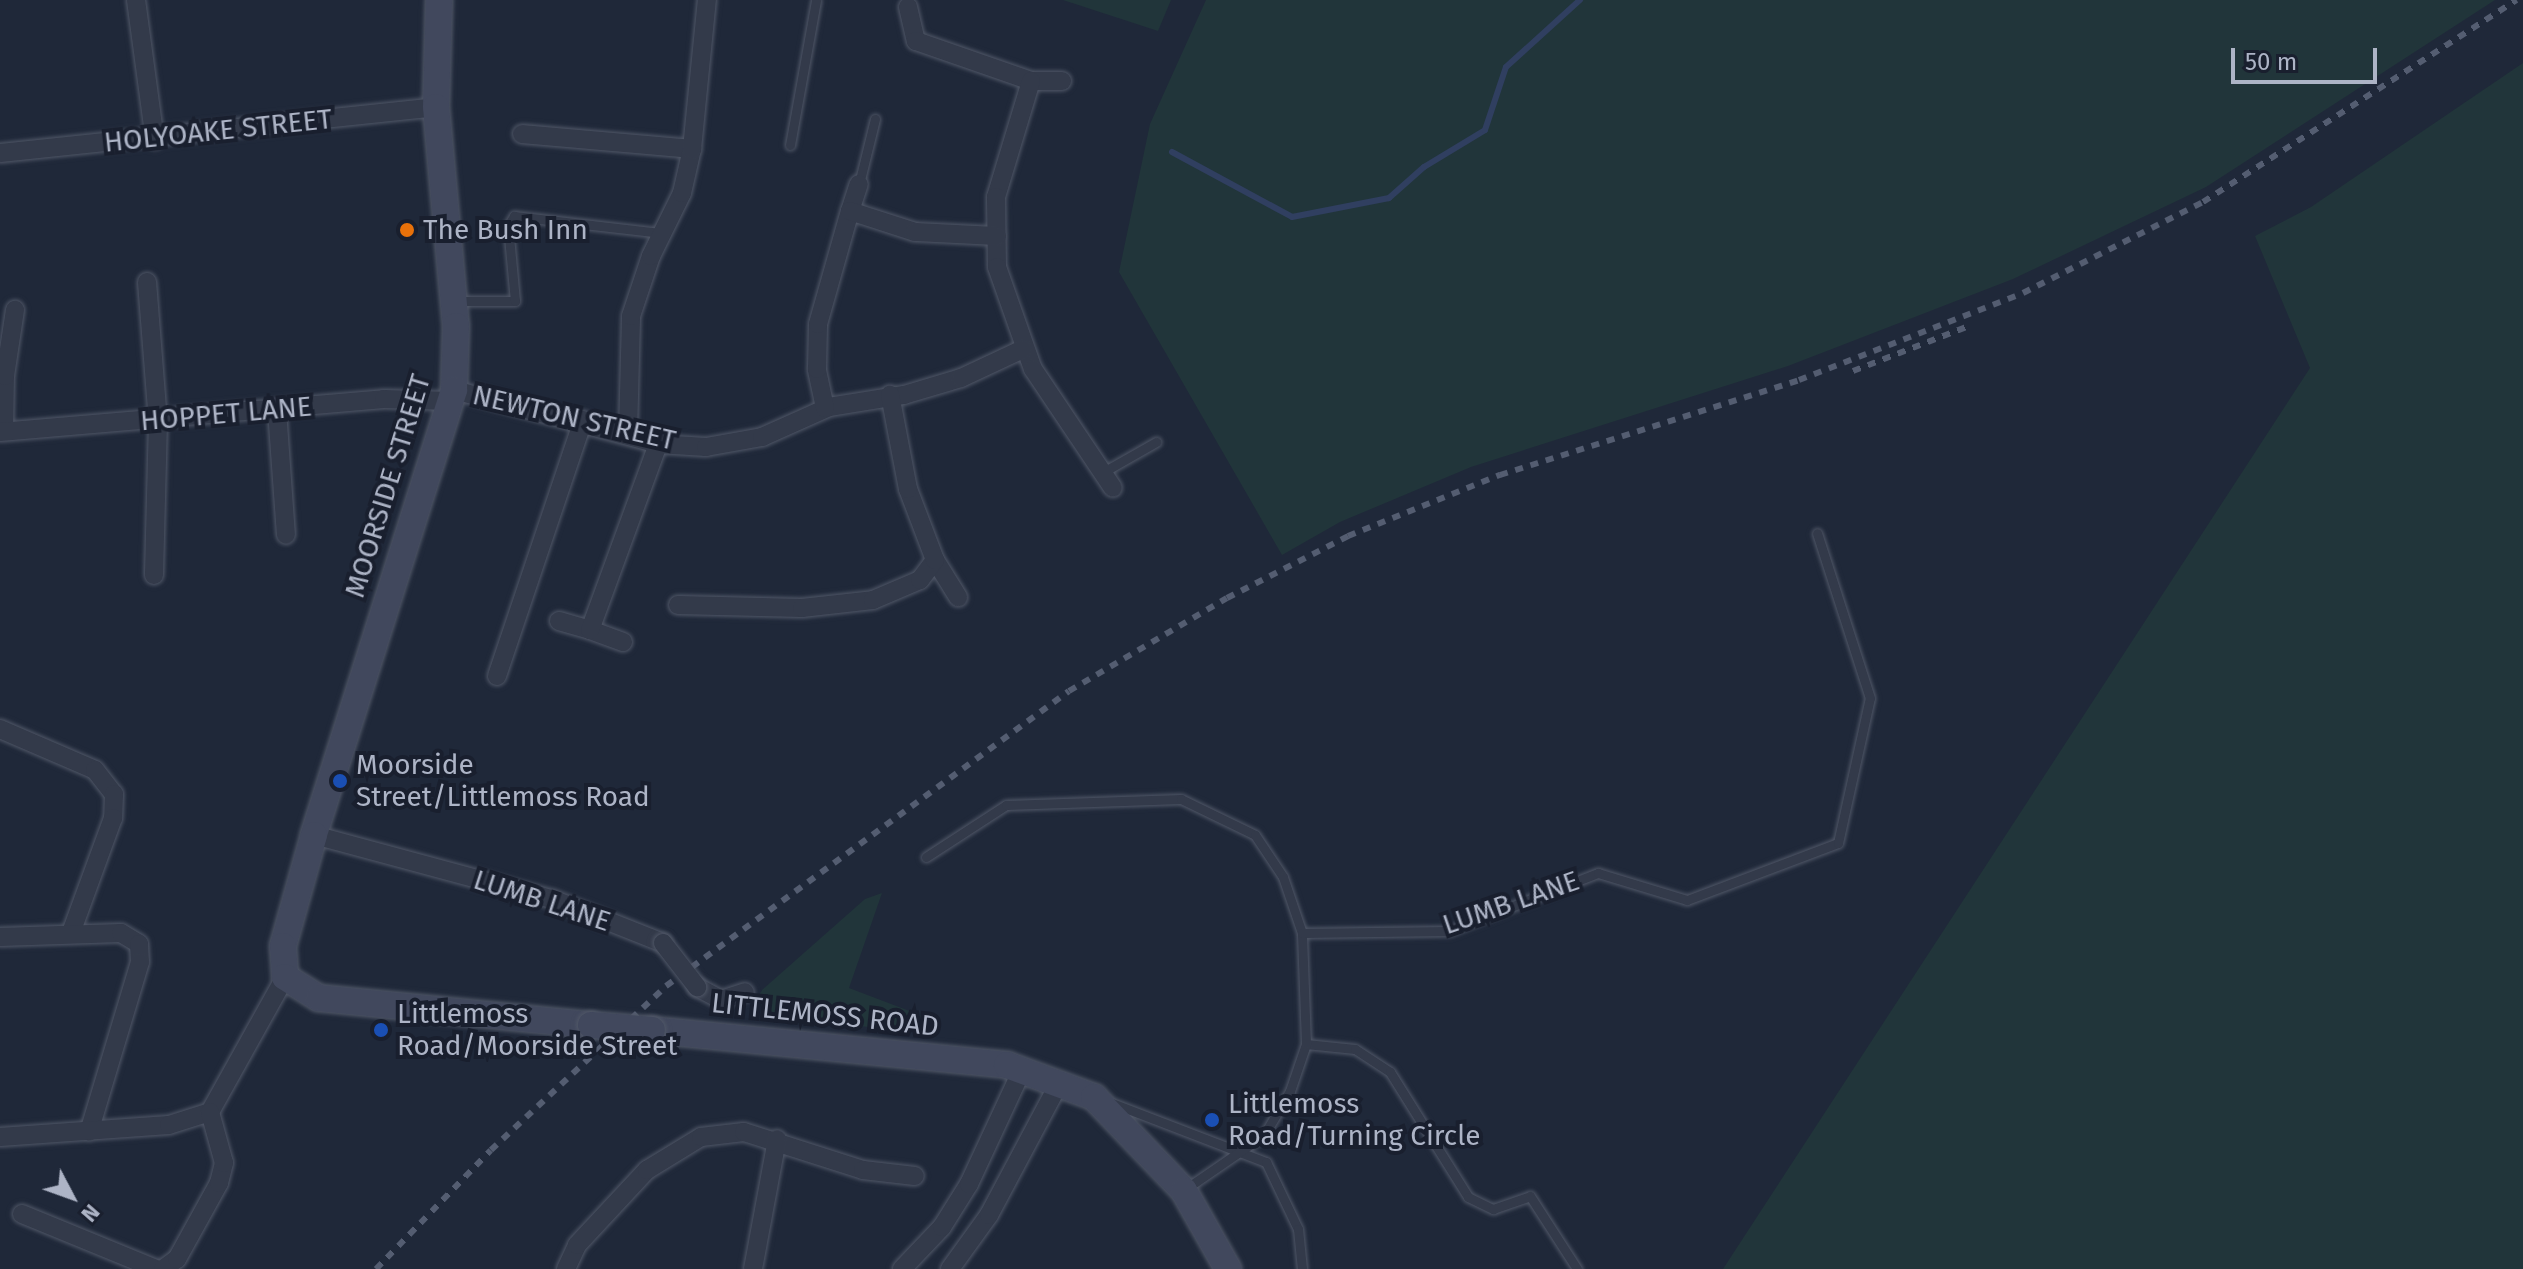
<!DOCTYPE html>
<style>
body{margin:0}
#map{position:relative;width:2523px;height:1269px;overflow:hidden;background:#1f2839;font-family:"Fira Sans",sans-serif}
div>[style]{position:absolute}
.green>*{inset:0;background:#21353a}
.stream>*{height:6px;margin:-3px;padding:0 3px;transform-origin:3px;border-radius:3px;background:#303f60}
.roads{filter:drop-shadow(0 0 2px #505767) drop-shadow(0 0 2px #505767)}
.lane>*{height:9px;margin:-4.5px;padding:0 4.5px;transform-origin:4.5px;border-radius:4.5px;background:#333a4a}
.street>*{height:18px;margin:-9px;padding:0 9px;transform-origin:9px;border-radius:9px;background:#333a4a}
.secondary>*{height:26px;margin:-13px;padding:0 13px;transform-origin:13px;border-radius:13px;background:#41485d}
.rail>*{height:6px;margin-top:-3px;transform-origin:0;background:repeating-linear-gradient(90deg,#545d71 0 8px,transparent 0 16px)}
.bridges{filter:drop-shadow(0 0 2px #505767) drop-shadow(0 0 2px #505767)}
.street-bridge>*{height:18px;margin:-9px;padding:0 9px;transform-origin:9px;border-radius:9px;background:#333a4a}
.secondary-bridge>*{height:26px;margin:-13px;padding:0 13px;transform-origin:13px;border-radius:13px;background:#41485d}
.dots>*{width:22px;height:22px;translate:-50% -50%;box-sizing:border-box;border:4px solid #191f2e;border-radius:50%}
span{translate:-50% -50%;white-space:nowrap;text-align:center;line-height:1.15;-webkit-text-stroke:8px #191f2e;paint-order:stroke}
.street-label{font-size:28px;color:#adb4c6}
.poi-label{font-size:28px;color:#adb4c6}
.left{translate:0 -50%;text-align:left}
.north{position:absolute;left:32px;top:1157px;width:80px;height:80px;-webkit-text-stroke:6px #191f2e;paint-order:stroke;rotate:131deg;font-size:22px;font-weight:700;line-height:32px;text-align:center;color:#adb4c6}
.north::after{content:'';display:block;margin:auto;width:28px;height:36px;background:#adb4c6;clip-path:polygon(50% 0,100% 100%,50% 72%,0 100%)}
.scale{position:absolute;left:2231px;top:48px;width:146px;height:36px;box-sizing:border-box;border:4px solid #adb4c6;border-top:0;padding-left:10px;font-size:24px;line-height:28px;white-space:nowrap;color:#adb4c6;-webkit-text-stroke:6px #191f2e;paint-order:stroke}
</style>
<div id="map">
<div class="green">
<div style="clip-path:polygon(1063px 0,1171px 0,1158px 31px)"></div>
<div style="clip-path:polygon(1206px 0,2495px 0,2206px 187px,2013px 279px,1788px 366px,1471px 467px,1340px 522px,1282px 555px,1119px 272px,1150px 124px)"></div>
<div style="clip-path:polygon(2523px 63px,2523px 1269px,1723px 1269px,2310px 368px,2255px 236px,2311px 207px)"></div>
<div style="clip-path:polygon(882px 893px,849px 988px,928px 1018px,882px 1029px,776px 1014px,755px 1002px,762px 990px,865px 899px)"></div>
</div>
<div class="stream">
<div style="left:1172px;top:152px;width:136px;rotate:28.4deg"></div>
<div style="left:1292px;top:217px;width:99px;rotate:-11.1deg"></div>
<div style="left:1389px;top:198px;width:47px;rotate:-41.5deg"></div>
<div style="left:1424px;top:167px;width:71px;rotate:-31.2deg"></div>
<div style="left:1485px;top:130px;width:66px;rotate:-71.6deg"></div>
<div style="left:1506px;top:67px;width:100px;rotate:-42.2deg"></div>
</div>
<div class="roads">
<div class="lane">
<div style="left:790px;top:145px;width:147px;rotate:-79.8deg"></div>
<div style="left:859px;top:184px;width:67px;rotate:-76.2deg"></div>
<div style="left:456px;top:301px;width:59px"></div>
<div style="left:515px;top:301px;width:75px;rotate:-95.3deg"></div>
<div style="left:508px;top:226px;width:12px;rotate:-59deg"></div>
<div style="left:514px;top:216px;width:149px;rotate:6.6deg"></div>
<div style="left:1105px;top:471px;width:59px;rotate:-29.6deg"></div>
<div style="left:926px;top:857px;width:95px;rotate:-33deg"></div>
<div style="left:1006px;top:805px;width:175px;rotate:-2deg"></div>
<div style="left:1181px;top:799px;width:82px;rotate:25.9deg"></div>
<div style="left:1255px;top:835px;width:50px;rotate:56.3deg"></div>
<div style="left:1283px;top:877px;width:59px;rotate:71.3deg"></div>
<div style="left:1306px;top:1044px;width:49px;rotate:5.8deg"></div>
<div style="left:1355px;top:1049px;width:42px;rotate:33.3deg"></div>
<div style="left:1390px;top:1072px;width:147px;rotate:58deg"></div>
<div style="left:1468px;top:1197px;width:28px;rotate:26deg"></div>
<div style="left:1493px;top:1209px;width:39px;rotate:-19deg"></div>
<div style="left:1530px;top:1196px;width:87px;rotate:57.2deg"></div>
<div style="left:1112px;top:1103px;width:165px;rotate:21deg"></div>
<div style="left:1266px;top:1162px;width:74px;rotate:64.5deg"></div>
<div style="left:1298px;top:1229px;width:40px;rotate:84.3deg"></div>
<div style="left:1184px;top:1190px;width:97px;rotate:-34.5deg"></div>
<div style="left:1264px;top:1135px;width:51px;rotate:-59.4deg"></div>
<div style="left:1290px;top:1091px;width:50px;rotate:-71.2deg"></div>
<div style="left:1306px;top:1044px;width:111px;rotate:-92.1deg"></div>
<div style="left:1302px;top:933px;width:147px;rotate:-0.8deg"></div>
<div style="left:1449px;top:931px;width:160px;rotate:-21.3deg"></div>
<div style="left:1598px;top:873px;width:93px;rotate:16.9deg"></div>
<div style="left:1687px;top:900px;width:161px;rotate:-20.7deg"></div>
<div style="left:1838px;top:843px;width:148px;rotate:-77.6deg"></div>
<div style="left:1870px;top:698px;width:173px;rotate:-107.8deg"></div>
</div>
<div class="street">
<div style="left:136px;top:0;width:141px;rotate:82.3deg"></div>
<div style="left:908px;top:7px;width:35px;rotate:77deg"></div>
<div style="left:916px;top:41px;width:122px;rotate:19.2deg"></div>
<div style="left:1031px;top:81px;width:31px"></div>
<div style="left:1031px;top:81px;width:121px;rotate:106.8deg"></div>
<div style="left:996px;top:197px;width:70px;rotate:89.2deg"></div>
<div style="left:997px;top:267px;width:108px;rotate:70.6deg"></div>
<div style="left:1033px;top:369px;width:143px;rotate:56.1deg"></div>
<div style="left:522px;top:134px;width:171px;rotate:5deg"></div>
<div style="left:0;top:153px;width:438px;rotate:-6deg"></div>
<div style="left:850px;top:211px;width:28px;rotate:-72deg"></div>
<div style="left:147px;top:282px;width:139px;rotate:85.5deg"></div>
<div style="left:158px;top:421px;width:154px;rotate:91.5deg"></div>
<div style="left:454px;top:390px;width:211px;rotate:14.8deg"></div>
<div style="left:658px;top:444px;width:48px;rotate:3.6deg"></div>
<div style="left:706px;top:447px;width:57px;rotate:-10.1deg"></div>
<div style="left:762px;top:437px;width:73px;rotate:-24.1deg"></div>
<div style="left:829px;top:407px;width:76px;rotate:-9.1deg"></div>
<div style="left:904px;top:395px;width:59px;rotate:-16.6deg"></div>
<div style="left:961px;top:378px;width:68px;rotate:-25.1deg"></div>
<div style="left:825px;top:408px;width:40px;rotate:-102deg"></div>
<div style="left:817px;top:369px;width:45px;rotate:-88.7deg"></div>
<div style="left:818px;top:324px;width:117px;rotate:-74.2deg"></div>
<div style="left:850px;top:211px;width:68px;rotate:17.9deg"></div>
<div style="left:915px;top:232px;width:82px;rotate:2.8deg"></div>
<div style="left:277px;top:410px;width:125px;rotate:85.9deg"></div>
<div style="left:4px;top:431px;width:55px;rotate:-89deg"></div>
<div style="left:5px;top:376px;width:67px;rotate:-81.4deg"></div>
<div style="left:0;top:432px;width:385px;rotate:-4.9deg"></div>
<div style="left:384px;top:399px;width:67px;rotate:1.7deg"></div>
<div style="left:628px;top:433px;width:117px;rotate:-88.5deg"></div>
<div style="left:631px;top:316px;width:63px;rotate:-71.6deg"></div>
<div style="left:651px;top:256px;width:70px;rotate:-63.8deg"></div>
<div style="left:682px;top:193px;width:45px;rotate:-77.2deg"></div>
<div style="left:692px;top:149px;width:150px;rotate:-84.3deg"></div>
<div style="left:935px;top:560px;width:44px;rotate:58.1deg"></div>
<div style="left:678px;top:605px;width:124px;rotate:1.4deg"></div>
<div style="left:802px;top:608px;width:71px;rotate:-6.4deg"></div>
<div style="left:873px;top:600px;width:51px;rotate:-23.1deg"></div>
<div style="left:920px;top:580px;width:25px;rotate:-53deg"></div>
<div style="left:935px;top:560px;width:76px;rotate:-110.8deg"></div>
<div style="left:908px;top:489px;width:96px;rotate:-100.8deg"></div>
<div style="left:559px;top:621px;width:32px;rotate:16deg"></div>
<div style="left:623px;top:642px;width:35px;rotate:-160deg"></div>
<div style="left:590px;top:630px;width:198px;rotate:-69.9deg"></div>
<div style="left:497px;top:676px;width:270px;rotate:-71.4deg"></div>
<div style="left:0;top:729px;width:103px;rotate:23.3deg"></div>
<div style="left:95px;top:770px;width:31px;rotate:52deg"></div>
<div style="left:114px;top:794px;width:24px;rotate:92deg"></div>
<div style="left:113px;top:818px;width:122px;rotate:110.1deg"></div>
<div style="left:314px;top:835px;width:246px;rotate:15.1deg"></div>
<div style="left:552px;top:899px;width:119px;rotate:21.6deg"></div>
<div style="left:0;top:937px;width:121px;rotate:-1.9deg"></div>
<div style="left:121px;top:933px;width:21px;rotate:31deg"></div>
<div style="left:139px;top:944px;width:18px;rotate:87deg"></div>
<div style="left:140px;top:962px;width:177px;rotate:106.7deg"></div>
<div style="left:697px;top:987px;width:27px;rotate:28deg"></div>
<div style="left:721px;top:1000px;width:25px;rotate:-18deg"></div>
<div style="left:0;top:1137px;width:169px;rotate:-4.1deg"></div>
<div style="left:169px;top:1125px;width:43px;rotate:-17.6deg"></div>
<div style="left:210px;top:1112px;width:154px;rotate:-60.9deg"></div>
<div style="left:22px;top:1214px;width:145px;rotate:22.3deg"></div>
<div style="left:163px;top:1269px;width:17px;rotate:-36deg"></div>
<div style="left:177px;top:1259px;width:87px;rotate:-61.1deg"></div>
<div style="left:219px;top:1183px;width:21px;rotate:-76deg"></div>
<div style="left:224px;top:1163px;width:53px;rotate:-105.4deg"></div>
<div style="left:566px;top:1269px;width:26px;rotate:-65deg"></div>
<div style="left:577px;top:1245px;width:103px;rotate:-47deg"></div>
<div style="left:647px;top:1170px;width:63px;rotate:-31.4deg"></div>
<div style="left:701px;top:1137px;width:43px;rotate:-6.6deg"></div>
<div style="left:744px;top:1132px;width:125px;rotate:17.7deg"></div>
<div style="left:863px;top:1170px;width:52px;rotate:6.6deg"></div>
<div style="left:753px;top:1269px;width:132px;rotate:-79.5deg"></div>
<div style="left:902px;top:1269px;width:58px;rotate:-46.4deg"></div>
<div style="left:942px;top:1227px;width:51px;rotate:-57.9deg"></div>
<div style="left:969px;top:1184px;width:123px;rotate:-65.1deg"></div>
<div style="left:950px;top:1269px;width:67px;rotate:-54.2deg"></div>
<div style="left:989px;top:1215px;width:147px;rotate:-62deg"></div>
</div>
<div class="secondary">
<div style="left:439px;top:0;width:107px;rotate:91.6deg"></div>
<div style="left:436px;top:107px;width:220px;rotate:84.8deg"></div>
<div style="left:456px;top:326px;width:64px;rotate:91.8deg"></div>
<div style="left:454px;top:390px;width:467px;rotate:107.5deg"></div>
<div style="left:314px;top:835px;width:115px;rotate:105.6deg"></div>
<div style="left:283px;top:946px;width:31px;rotate:86deg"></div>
<div style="left:285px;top:977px;width:40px;rotate:32deg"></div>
<div style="left:319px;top:998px;width:273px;rotate:5.7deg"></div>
<div style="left:652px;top:1030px;width:357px;rotate:5.6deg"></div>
<div style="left:1007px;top:1065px;width:93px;rotate:20.2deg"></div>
<div style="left:1094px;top:1097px;width:130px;rotate:46.2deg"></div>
<div style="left:1184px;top:1191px;width:90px;rotate:60.6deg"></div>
</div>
</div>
<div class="rail">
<div style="left:1853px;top:371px;width:124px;rotate:-21.2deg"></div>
<div style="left:376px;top:1269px;width:165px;rotate:-46deg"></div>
<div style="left:491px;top:1150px;width:240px;rotate:-43.1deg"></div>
<div style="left:666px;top:986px;width:499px;rotate:-36.2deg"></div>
<div style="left:1069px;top:691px;width:183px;rotate:-30.5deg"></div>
<div style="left:1227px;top:598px;width:136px;rotate:-27.1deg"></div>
<div style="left:1348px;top:536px;width:164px;rotate:-21.9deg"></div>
<div style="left:1500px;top:475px;width:314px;rotate:-17.6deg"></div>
<div style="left:1799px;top:380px;width:240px;rotate:-21.2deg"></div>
<div style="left:2023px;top:293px;width:202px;rotate:-26.8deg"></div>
<div style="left:2203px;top:202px;width:373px;rotate:-32.8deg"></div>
</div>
<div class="bridges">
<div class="street-bridge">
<div style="left:663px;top:943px;width:56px;rotate:52.3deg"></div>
</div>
<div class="secondary-bridge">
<div style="left:591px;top:1025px;width:61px;rotate:4.7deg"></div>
</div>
</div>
<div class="dots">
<div style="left:407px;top:230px;background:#e8710a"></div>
<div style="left:340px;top:781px;background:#1a4fb4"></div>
<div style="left:381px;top:1030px;background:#1a4fb4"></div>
<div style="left:1212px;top:1120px;background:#1a4fb4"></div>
</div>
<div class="street-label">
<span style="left:218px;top:131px;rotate:-6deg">HOLYOAKE STREET</span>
<span style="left:226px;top:414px;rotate:-5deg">HOPPET LANE</span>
<span style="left:574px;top:418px;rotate:13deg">NEWTON STREET</span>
<span style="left:388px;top:486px;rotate:-73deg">MOORSIDE STREET</span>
<span style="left:542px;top:901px;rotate:18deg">LUMB LANE</span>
<span style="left:1511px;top:903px;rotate:-19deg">LUMB LANE</span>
<span style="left:825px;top:1015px;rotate:6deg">LITTLEMOSS ROAD</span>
</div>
<div class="poi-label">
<span class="left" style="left:423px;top:230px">The Bush Inn</span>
<span class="left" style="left:356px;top:781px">Moorside<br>Street/Littlemoss Road</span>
<span class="left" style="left:397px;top:1030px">Littlemoss<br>Road/Moorside Street</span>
<span class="left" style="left:1228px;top:1120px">Littlemoss<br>Road/Turning Circle</span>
</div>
<div class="north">N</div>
<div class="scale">50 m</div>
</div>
